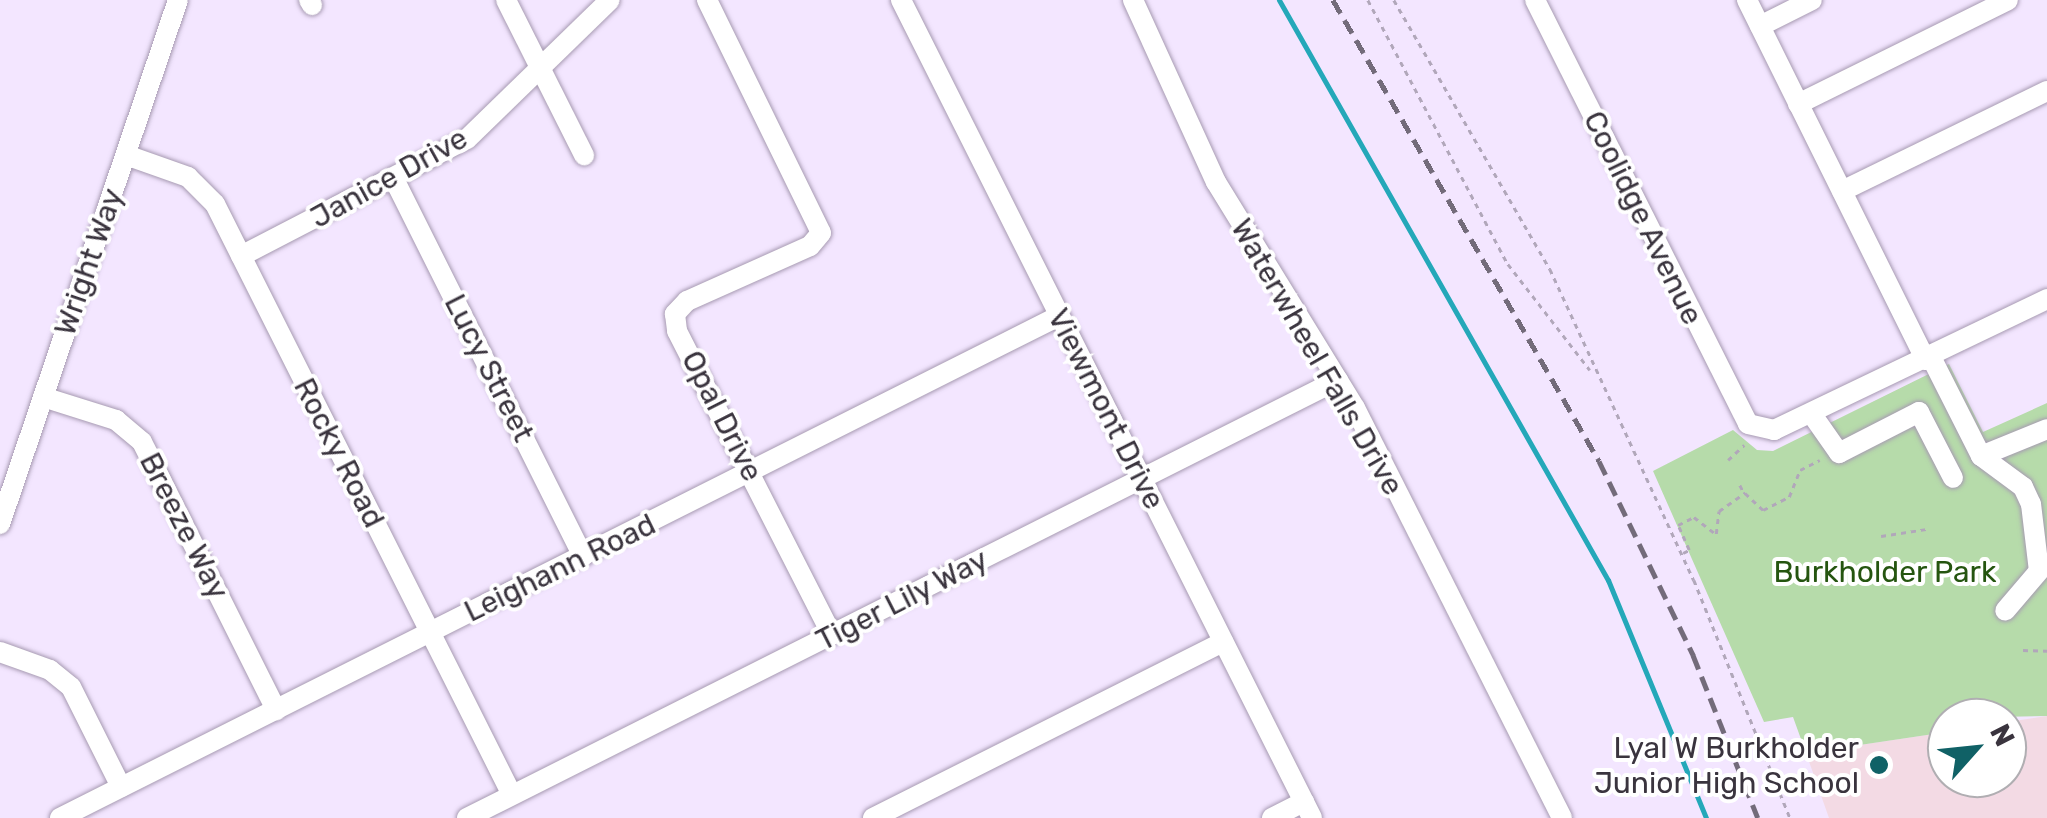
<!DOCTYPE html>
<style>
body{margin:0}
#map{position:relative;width:2047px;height:818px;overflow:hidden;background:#f3e6ff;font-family:Rubik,sans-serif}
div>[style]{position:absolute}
.education>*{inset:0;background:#f3dae4}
.green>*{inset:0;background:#b6dbaa}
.stream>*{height:5px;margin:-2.5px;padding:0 2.5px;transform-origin:2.5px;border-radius:2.5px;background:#24a8b9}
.path>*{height:2.5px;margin-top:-1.25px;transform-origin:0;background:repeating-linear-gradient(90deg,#b1a7ba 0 5px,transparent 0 10px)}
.roads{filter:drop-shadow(0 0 2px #a79ab2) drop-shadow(0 0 2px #a79ab2)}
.minor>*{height:20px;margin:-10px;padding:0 10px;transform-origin:10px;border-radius:10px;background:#fff}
.rail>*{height:5px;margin-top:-2.5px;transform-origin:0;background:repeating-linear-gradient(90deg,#736b7a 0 15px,transparent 0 23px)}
.dots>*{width:28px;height:28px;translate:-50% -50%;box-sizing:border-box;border:5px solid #fff;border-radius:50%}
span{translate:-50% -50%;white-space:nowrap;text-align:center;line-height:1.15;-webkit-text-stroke:8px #fff;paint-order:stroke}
.street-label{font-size:30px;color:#3a343e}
.park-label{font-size:30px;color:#255510}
.poi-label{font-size:30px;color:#3a343e}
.right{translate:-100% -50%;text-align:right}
.north{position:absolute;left:1927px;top:698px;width:100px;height:100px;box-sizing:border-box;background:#fff;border:2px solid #b0aeb2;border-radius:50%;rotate:63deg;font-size:28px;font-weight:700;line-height:40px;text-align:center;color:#3a343e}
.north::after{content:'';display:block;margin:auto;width:35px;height:45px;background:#106166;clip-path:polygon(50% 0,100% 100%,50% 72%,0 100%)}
</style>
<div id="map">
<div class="education">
<div style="clip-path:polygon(2047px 716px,2047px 818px,1829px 818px,1806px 753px,1947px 732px,1947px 778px,2007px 778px,2007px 722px)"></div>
</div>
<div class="green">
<div style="clip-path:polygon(1949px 364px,1983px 432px,2047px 403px,2047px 716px,1947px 718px,1947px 732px,1806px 753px,1793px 717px,1764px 722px,1653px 471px,1733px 430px,1757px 450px,1773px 451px)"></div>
</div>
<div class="stream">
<div style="left:1279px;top:0;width:667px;rotate:60.44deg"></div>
<div style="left:1608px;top:580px;width:257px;rotate:67.6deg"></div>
</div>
<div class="path">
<div style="left:1368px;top:0;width:299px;rotate:62.1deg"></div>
<div style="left:1508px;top:264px;width:134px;rotate:52.3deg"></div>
<div style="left:1394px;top:0;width:311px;rotate:59.9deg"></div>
<div style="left:1550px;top:269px;width:343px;rotate:65.2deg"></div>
<div style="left:1694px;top:580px;width:257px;rotate:68deg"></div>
<div style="left:1728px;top:460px;width:22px;rotate:-43deg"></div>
<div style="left:1740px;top:485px;width:9px;rotate:63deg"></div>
<div style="left:1881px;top:536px;width:47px;rotate:-8.7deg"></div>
<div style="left:1683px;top:553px;width:7px;rotate:-27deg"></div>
<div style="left:1689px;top:550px;width:27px;rotate:-114deg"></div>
<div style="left:1678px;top:525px;width:18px;rotate:-27deg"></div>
<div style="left:1694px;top:517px;width:28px;rotate:38deg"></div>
<div style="left:1716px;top:534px;width:23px;rotate:-83deg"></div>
<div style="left:1719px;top:511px;width:32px;rotate:-35deg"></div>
<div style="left:1745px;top:493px;width:25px;rotate:43deg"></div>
<div style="left:1763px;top:510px;width:29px;rotate:-27deg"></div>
<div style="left:1789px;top:497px;width:29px;rotate:-68deg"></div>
<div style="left:1800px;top:470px;width:22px;rotate:-27deg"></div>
<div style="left:2023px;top:650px;width:24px;rotate:2deg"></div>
</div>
<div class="roads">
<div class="minor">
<div style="left:309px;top:0;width:6px;rotate:59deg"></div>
<div style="left:506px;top:0;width:174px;rotate:63.3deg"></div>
<div style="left:707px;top:0;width:259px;rotate:63.9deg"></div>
<div style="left:821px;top:233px;width:17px;rotate:130deg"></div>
<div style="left:810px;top:246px;width:135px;rotate:155.9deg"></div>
<div style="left:687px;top:301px;width:18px;rotate:133deg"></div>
<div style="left:675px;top:314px;width:17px;rotate:83deg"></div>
<div style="left:677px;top:331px;width:341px;rotate:63deg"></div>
<div style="left:901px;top:0;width:915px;rotate:63.32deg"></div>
<div style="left:1133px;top:0;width:200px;rotate:65.5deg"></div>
<div style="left:1216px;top:182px;width:265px;rotate:58.4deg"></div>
<div style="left:1355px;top:408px;width:459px;rotate:63.2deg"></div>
<div style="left:1535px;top:0;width:474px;rotate:63.3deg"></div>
<div style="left:1748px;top:424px;width:27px;rotate:13deg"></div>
<div style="left:1774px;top:430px;width:303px;rotate:-25.6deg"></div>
<div style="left:1747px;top:0;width:402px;rotate:63.6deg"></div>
<div style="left:1760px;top:26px;width:58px;rotate:-26.6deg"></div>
<div style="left:1798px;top:104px;width:234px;rotate:-26.3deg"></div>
<div style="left:126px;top:155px;width:66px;rotate:19.5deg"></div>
<div style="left:188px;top:177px;width:38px;rotate:45deg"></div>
<div style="left:215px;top:204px;width:661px;rotate:63.32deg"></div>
<div style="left:394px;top:179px;width:422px;rotate:63.4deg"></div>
<div style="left:1842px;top:191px;width:228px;rotate:-26deg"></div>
<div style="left:241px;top:256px;width:254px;rotate:-27.4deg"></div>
<div style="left:467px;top:139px;width:199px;rotate:-44.2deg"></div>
<div style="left:1931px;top:357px;width:111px;rotate:63.2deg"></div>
<div style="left:1981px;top:456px;width:52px;rotate:36.4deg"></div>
<div style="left:2023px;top:487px;width:19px;rotate:65deg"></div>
<div style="left:2031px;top:504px;width:67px;rotate:83.2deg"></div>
<div style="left:2039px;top:571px;width:52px;rotate:130.4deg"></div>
<div style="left:43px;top:397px;width:77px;rotate:17.5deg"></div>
<div style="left:116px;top:420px;width:34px;rotate:40deg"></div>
<div style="left:142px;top:442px;width:300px;rotate:63.4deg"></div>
<div style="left:1811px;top:413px;width:49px;rotate:55deg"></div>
<div style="left:1839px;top:453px;width:90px;rotate:-27.1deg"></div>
<div style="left:1919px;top:412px;width:74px;rotate:62.7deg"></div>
<div style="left:1981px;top:456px;width:71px;rotate:-22.2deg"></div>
<div style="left:0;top:524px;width:553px;rotate:-71.24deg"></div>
<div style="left:0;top:652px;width:53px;rotate:19.8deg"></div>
<div style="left:50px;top:670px;width:27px;rotate:39deg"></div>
<div style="left:71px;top:687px;width:112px;rotate:63.4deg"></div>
<div style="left:60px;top:818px;width:1118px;rotate:-26.68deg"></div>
<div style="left:467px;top:818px;width:975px;rotate:-26.7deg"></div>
<div style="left:873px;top:818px;width:392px;rotate:-26.7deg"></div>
<div style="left:1272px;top:818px;width:36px;rotate:-27deg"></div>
</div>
</div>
<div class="rail">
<div style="left:1333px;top:0;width:532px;rotate:60.01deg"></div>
<div style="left:1599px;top:461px;width:216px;rotate:64.1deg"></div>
<div style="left:1693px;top:655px;width:175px;rotate:68.3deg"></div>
</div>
<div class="dots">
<div style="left:1879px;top:765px;background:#106166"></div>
</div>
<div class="street-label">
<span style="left:389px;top:178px;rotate:-29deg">Janice Drive</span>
<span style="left:1643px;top:218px;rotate:64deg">Coolidge Avenue</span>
<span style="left:89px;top:262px;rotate:-71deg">Wright Way</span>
<span style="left:1317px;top:357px;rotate:60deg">Waterwheel Falls Drive</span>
<span style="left:489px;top:368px;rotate:63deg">Lucy Street</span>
<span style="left:1106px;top:409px;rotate:63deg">Viewmont Drive</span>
<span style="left:722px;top:416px;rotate:63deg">Opal Drive</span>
<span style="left:339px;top:453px;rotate:63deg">Rocky Road</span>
<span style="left:184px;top:526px;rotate:63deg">Breeze Way</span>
<span style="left:560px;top:568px;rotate:-26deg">Leighann Road</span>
<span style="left:902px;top:600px;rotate:-27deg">Tiger Lily Way</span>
</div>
<div class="park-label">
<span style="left:1885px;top:572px">Burkholder Park</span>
</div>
<div class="poi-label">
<span class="right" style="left:1859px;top:765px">Lyal W Burkholder<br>Junior High School</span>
</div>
<div class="north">N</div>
</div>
